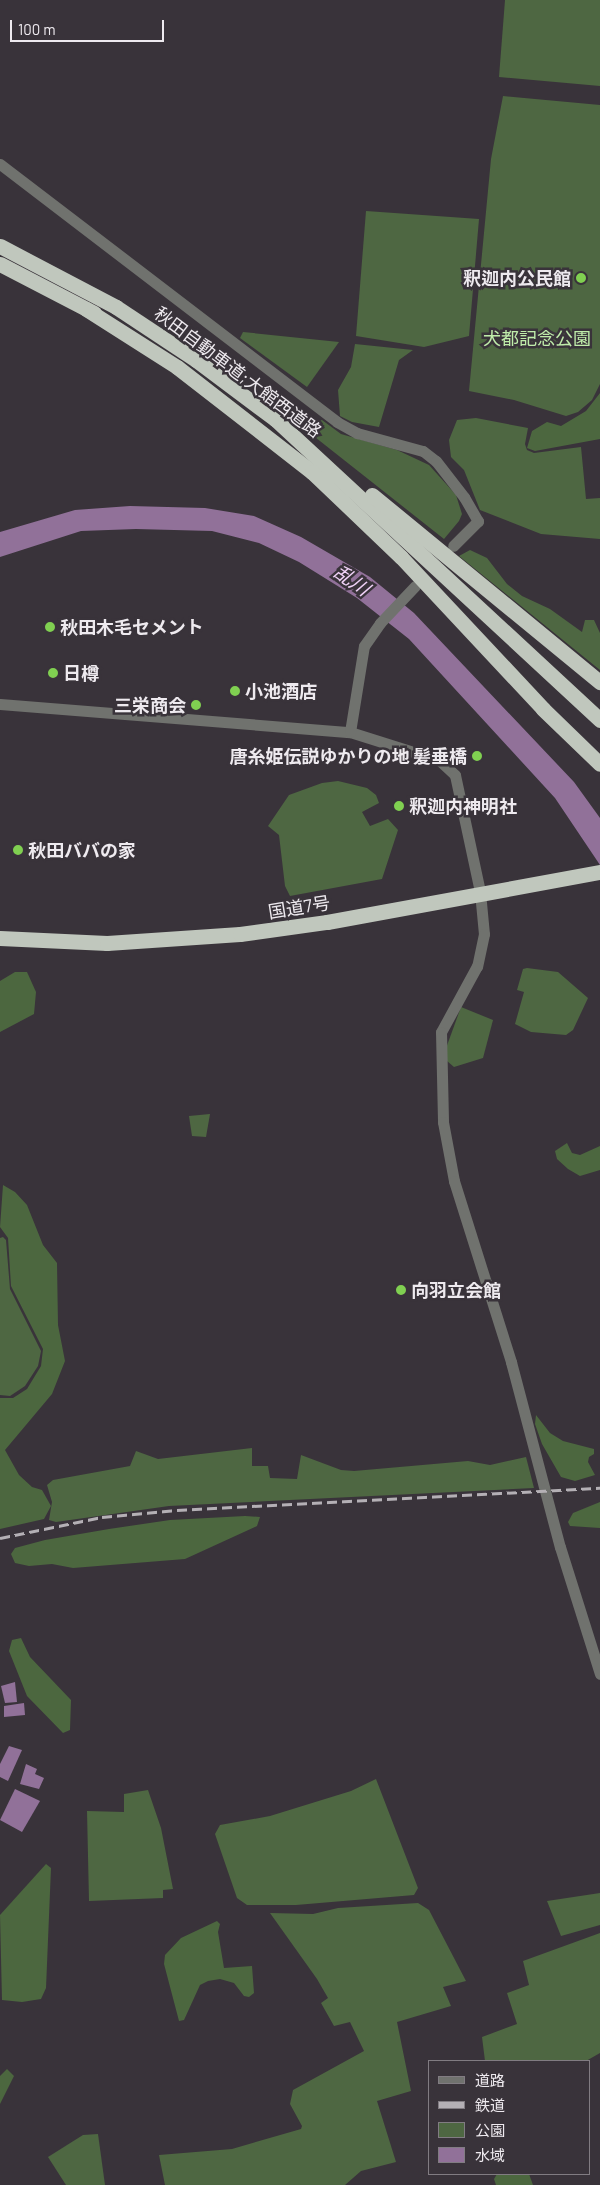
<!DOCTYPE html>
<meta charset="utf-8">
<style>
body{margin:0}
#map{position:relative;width:600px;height:2185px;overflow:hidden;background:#39333a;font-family:Barlow,"Noto Sans JP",sans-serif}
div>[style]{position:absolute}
.green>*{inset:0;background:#4e6742}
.forest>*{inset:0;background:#4c673f}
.water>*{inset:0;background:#917199}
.minor>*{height:11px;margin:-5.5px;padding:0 5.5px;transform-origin:5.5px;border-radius:5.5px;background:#70726e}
.highway>*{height:15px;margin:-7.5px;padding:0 7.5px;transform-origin:7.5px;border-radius:7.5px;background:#c0c7bd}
.rail>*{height:3px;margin-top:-1.5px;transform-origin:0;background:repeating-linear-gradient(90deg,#b4b0b5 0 10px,transparent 0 15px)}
.dots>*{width:14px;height:14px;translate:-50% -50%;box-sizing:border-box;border:2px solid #39333a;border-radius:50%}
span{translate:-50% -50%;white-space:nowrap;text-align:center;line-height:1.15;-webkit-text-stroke:5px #39333a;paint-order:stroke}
.poi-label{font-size:18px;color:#eeeaef;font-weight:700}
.right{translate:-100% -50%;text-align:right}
.left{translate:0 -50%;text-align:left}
.park-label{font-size:18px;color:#bfecaa}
.street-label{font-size:18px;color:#eeeaef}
.water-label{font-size:19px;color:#f0d2f7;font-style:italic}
.legend{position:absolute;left:428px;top:2060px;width:162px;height:115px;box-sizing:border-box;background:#39333a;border:1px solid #817c82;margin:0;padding:6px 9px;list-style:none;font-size:15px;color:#eeeaef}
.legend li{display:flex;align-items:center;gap:10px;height:25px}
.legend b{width:25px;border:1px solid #817c82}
.scale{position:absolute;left:10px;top:20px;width:154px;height:22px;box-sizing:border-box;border:2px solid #eeeaef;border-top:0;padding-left:6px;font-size:15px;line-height:18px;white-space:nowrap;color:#eeeaef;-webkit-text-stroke:4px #39333a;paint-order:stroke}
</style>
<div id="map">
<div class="green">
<div style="clip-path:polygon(505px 0,600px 0,600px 86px,499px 77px)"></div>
<div style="clip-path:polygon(503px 96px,600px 105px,600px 384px,592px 400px,578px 412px,566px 416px,514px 400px,469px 391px,491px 159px)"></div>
<div style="clip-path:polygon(366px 211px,479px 219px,469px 336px,424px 347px,356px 336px)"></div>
<div style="clip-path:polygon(243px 332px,339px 342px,307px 387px,240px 338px)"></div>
<div style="clip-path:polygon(355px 344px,413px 350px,399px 360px,379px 427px,352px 422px,340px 416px,338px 390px,351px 367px)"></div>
<div style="clip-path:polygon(476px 418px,528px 428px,525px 444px,527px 450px,534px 453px,581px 447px,586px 499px,600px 498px,600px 539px,541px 534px,480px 510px,464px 470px,451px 457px,449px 440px,457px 420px)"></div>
<div style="clip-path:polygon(322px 420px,341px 434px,397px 450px,429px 465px,456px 495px,462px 514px,459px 521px,444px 539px,306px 430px,310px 424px)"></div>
<div style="clip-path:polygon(470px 550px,487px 558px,507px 584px,522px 596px,550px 609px,582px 632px,585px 620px,594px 620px,600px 633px,600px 670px,459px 556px)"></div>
<div style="clip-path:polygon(338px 781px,367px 788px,376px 795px,379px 803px,362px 812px,370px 826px,388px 819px,398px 830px,382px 879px,290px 896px,285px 886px,279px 835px,268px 826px,289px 795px,322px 783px)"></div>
<div style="clip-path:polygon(527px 968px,558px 972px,588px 998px,573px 1030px,566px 1035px,531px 1032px,515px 1024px,524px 992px,517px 990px,523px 969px)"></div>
<div style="clip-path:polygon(461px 1007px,493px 1020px,483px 1058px,454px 1067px,447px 1061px,445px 1051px)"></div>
<div style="clip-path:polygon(210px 1114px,206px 1137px,192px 1136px,189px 1116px)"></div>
<div style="clip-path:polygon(3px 1237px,6px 1240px,10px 1289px,41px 1351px,38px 1366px,25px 1386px,10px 1396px,0 1395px,0 1238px)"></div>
<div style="clip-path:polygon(252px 1448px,252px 1466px,268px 1466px,270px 1478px,297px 1479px,301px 1455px,341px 1470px,354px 1471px,468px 1461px,490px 1465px,526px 1457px,534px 1488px,169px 1506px,56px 1522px,49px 1520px,52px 1502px,47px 1485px,53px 1480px,130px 1466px,136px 1451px,158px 1459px)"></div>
<div style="clip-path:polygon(376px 1779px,418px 1888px,414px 1895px,296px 1905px,247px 1905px,237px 1898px,215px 1834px,220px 1825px,270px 1816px,351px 1791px)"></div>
<div style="clip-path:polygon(148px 1790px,161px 1828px,173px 1889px,163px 1890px,163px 1898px,89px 1901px,87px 1811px,124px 1812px,124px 1794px)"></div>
<div style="clip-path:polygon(600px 1893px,600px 1925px,561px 1936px,547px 1901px)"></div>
<div style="clip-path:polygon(418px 1903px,429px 1910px,466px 1981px,443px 1987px,451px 2006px,397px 2022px,411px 2091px,377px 2101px,396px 2162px,361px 2171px,345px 2185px,165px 2185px,159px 2155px,232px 2149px,301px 2129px,302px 2126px,290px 2104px,293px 2090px,364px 2051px,350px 2022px,334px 2026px,321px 2003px,328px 1998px,317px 1979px,270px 1913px,313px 1914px,338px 1908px)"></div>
<div style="clip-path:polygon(600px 1933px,600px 2053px,586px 2061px,485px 2061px,482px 2037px,517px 2024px,507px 1993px,529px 1985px,523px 1961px)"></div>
<div style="clip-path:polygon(98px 2134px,105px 2185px,66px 2185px,48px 2157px,83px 2135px)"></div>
</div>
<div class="forest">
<div style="clip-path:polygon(600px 393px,600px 439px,535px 451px,527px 448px,532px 431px,547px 422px,561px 426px,586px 411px)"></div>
<div style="clip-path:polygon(15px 972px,27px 972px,36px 992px,34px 1014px,0 1032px,0 981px)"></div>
<div style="clip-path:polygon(567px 1143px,572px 1153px,580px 1155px,600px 1146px,600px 1170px,580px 1176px,568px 1169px,557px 1159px,555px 1151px)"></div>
<div style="clip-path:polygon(3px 1185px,15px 1192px,27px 1205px,43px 1245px,57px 1263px,58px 1325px,65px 1361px,52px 1394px,5px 1450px,19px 1475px,32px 1487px,42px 1490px,51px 1506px,44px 1519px,0 1529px,0 1398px,13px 1398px,27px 1389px,41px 1366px,43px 1349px,11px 1286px,8px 1238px,0 1227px)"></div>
<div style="clip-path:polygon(536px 1415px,550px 1433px,563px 1441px,594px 1449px,594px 1454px,589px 1457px,588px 1462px,595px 1475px,575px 1481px,561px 1477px,542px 1444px,535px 1424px)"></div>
<div style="clip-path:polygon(600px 1502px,600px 1528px,570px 1526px,568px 1522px,573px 1513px)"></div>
<div style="clip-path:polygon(245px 1516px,260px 1517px,257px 1526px,185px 1559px,73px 1568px,52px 1564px,29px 1566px,15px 1563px,11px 1554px,15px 1548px,45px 1540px,109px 1529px,170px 1520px)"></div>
<div style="clip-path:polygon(21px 1638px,30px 1657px,71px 1700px,70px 1730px,63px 1733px,27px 1696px,9px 1651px,12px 1640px)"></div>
<div style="clip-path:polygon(46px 1864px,51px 1868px,46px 1988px,41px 1999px,22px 2002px,2px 2000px,0 1915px)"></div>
<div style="clip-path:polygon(217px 1921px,220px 1924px,218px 1932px,224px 1968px,252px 1966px,254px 1993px,249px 1997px,244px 1996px,234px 1983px,220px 1979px,208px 1981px,200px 1985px,184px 2020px,179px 2021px,164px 1964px,165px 1955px,181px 1938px)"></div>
<div style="clip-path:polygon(7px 2069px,14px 2076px,0 2104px,0 2076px)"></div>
<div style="clip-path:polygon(497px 2174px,529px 2174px,533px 2185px,496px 2185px,494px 2179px)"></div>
</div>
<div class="water">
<div style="clip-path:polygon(130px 506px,205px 508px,254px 516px,301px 537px,370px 577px,414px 613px,574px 782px,600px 818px,600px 865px,555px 798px,409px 639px,357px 598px,299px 562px,259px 543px,212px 531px,136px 529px,81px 531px,0 557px,0 532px,75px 510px)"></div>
<div style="clip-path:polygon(15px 1682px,17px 1702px,5px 1703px,1px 1686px)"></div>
<div style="clip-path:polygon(24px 1703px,25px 1715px,4px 1717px,4px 1706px)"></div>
<div style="clip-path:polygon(9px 1746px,22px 1750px,8px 1781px,0 1777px,0 1764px)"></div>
<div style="clip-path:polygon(26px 1764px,37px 1769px,35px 1774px,44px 1778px,39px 1789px,20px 1784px)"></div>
<div style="clip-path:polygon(15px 1789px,40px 1801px,22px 1832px,0 1820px)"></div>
</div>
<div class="minor">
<div style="left:0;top:164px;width:424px;rotate:37.4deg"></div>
<div style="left:337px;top:422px;width:23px;rotate:29deg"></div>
<div style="left:357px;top:433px;width:68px;rotate:15.3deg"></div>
<div style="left:423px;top:451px;width:16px;rotate:38deg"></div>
<div style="left:436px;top:461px;width:46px;rotate:52.1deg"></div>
<div style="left:464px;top:497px;width:28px;rotate:60deg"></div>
<div style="left:478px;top:521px;width:35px;rotate:135deg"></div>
<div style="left:0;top:704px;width:351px;rotate:4.6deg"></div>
<div style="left:350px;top:732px;width:93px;rotate:17.5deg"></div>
<div style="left:439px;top:760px;width:22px;rotate:43deg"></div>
<div style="left:455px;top:775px;width:120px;rotate:77.9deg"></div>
<div style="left:480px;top:892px;width:42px;rotate:84.6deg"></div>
<div style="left:484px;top:934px;width:33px;rotate:102deg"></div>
<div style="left:477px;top:966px;width:75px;rotate:118.6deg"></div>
<div style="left:441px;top:1032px;width:90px;rotate:88.7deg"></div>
<div style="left:443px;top:1122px;width:60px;rotate:79.4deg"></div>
<div style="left:454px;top:1181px;width:190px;rotate:72.5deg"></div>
<div style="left:511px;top:1362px;width:191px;rotate:75.2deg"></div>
<div style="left:560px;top:1547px;width:133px;rotate:72.5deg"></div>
<div style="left:350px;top:732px;width:87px;rotate:-80.8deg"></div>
<div style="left:364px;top:646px;width:28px;rotate:-55deg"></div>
<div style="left:380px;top:623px;width:51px;rotate:-46.6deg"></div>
</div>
<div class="highway">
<div style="left:0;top:246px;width:131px;rotate:27.7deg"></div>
<div style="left:116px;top:307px;width:96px;rotate:33.5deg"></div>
<div style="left:196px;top:360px;width:99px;rotate:36.8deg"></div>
<div style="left:275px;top:419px;width:443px;rotate:42.8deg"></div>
<div style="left:0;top:264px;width:106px;rotate:27.5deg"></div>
<div style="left:86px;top:309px;width:108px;rotate:32.5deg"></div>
<div style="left:177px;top:367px;width:171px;rotate:37.9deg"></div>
<div style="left:312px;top:472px;width:123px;rotate:43.7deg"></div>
<div style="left:401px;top:557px;width:208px;rotate:46.9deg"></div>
<div style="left:543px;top:709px;width:79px;rotate:44deg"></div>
<div style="left:372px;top:495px;width:295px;rotate:39.4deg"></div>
<div style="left:0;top:938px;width:107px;rotate:2.7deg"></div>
<div style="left:107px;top:943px;width:133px;rotate:-3.9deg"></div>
<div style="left:240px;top:934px;width:88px;rotate:-7.9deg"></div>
<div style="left:327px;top:922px;width:278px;rotate:-10.4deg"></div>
</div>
<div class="rail">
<div style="left:0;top:1538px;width:104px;rotate:-11.6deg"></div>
<div style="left:102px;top:1517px;width:75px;rotate:-5.3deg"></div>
<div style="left:177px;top:1510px;width:424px;rotate:-3deg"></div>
</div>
<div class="dots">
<div style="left:581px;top:278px;background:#80d051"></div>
<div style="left:50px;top:627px;background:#80d051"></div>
<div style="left:53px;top:673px;background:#80d051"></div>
<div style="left:235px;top:691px;background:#80d051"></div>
<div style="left:196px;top:705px;background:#80d051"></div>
<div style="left:477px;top:756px;background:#80d051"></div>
<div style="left:399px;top:806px;background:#80d051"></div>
<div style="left:18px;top:850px;background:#80d051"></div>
<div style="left:401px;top:1290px;background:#80d051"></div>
</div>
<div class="poi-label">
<span class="right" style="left:571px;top:278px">釈迦内公民館</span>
<span class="left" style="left:60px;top:627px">秋田木毛セメント</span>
<span class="left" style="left:63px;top:673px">日樽</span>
<span class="left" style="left:245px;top:691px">小池酒店</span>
<span class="right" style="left:186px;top:705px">三栄商会</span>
<span class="right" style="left:467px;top:756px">唐糸姫伝説ゆかりの地 髪垂橋</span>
<span class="left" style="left:409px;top:806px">釈迦内神明社</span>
<span class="left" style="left:28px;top:850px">秋田ババの家</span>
<span class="left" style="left:411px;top:1290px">向羽立会館</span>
</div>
<div class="park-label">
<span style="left:537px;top:338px">犬都記念公園</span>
</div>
<div class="street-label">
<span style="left:238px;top:372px;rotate:37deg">秋田自動車道;大館西道路</span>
<span style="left:299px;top:907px;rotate:-9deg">国道7号</span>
</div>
<div class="water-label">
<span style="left:352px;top:580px;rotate:35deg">乱川</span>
</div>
<ul class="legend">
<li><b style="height:6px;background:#70726e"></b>道路</li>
<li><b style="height:6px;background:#b4b0b5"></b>鉄道</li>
<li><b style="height:14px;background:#4e6742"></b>公園</li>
<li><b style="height:14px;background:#917199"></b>水域</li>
</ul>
<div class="scale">100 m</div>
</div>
